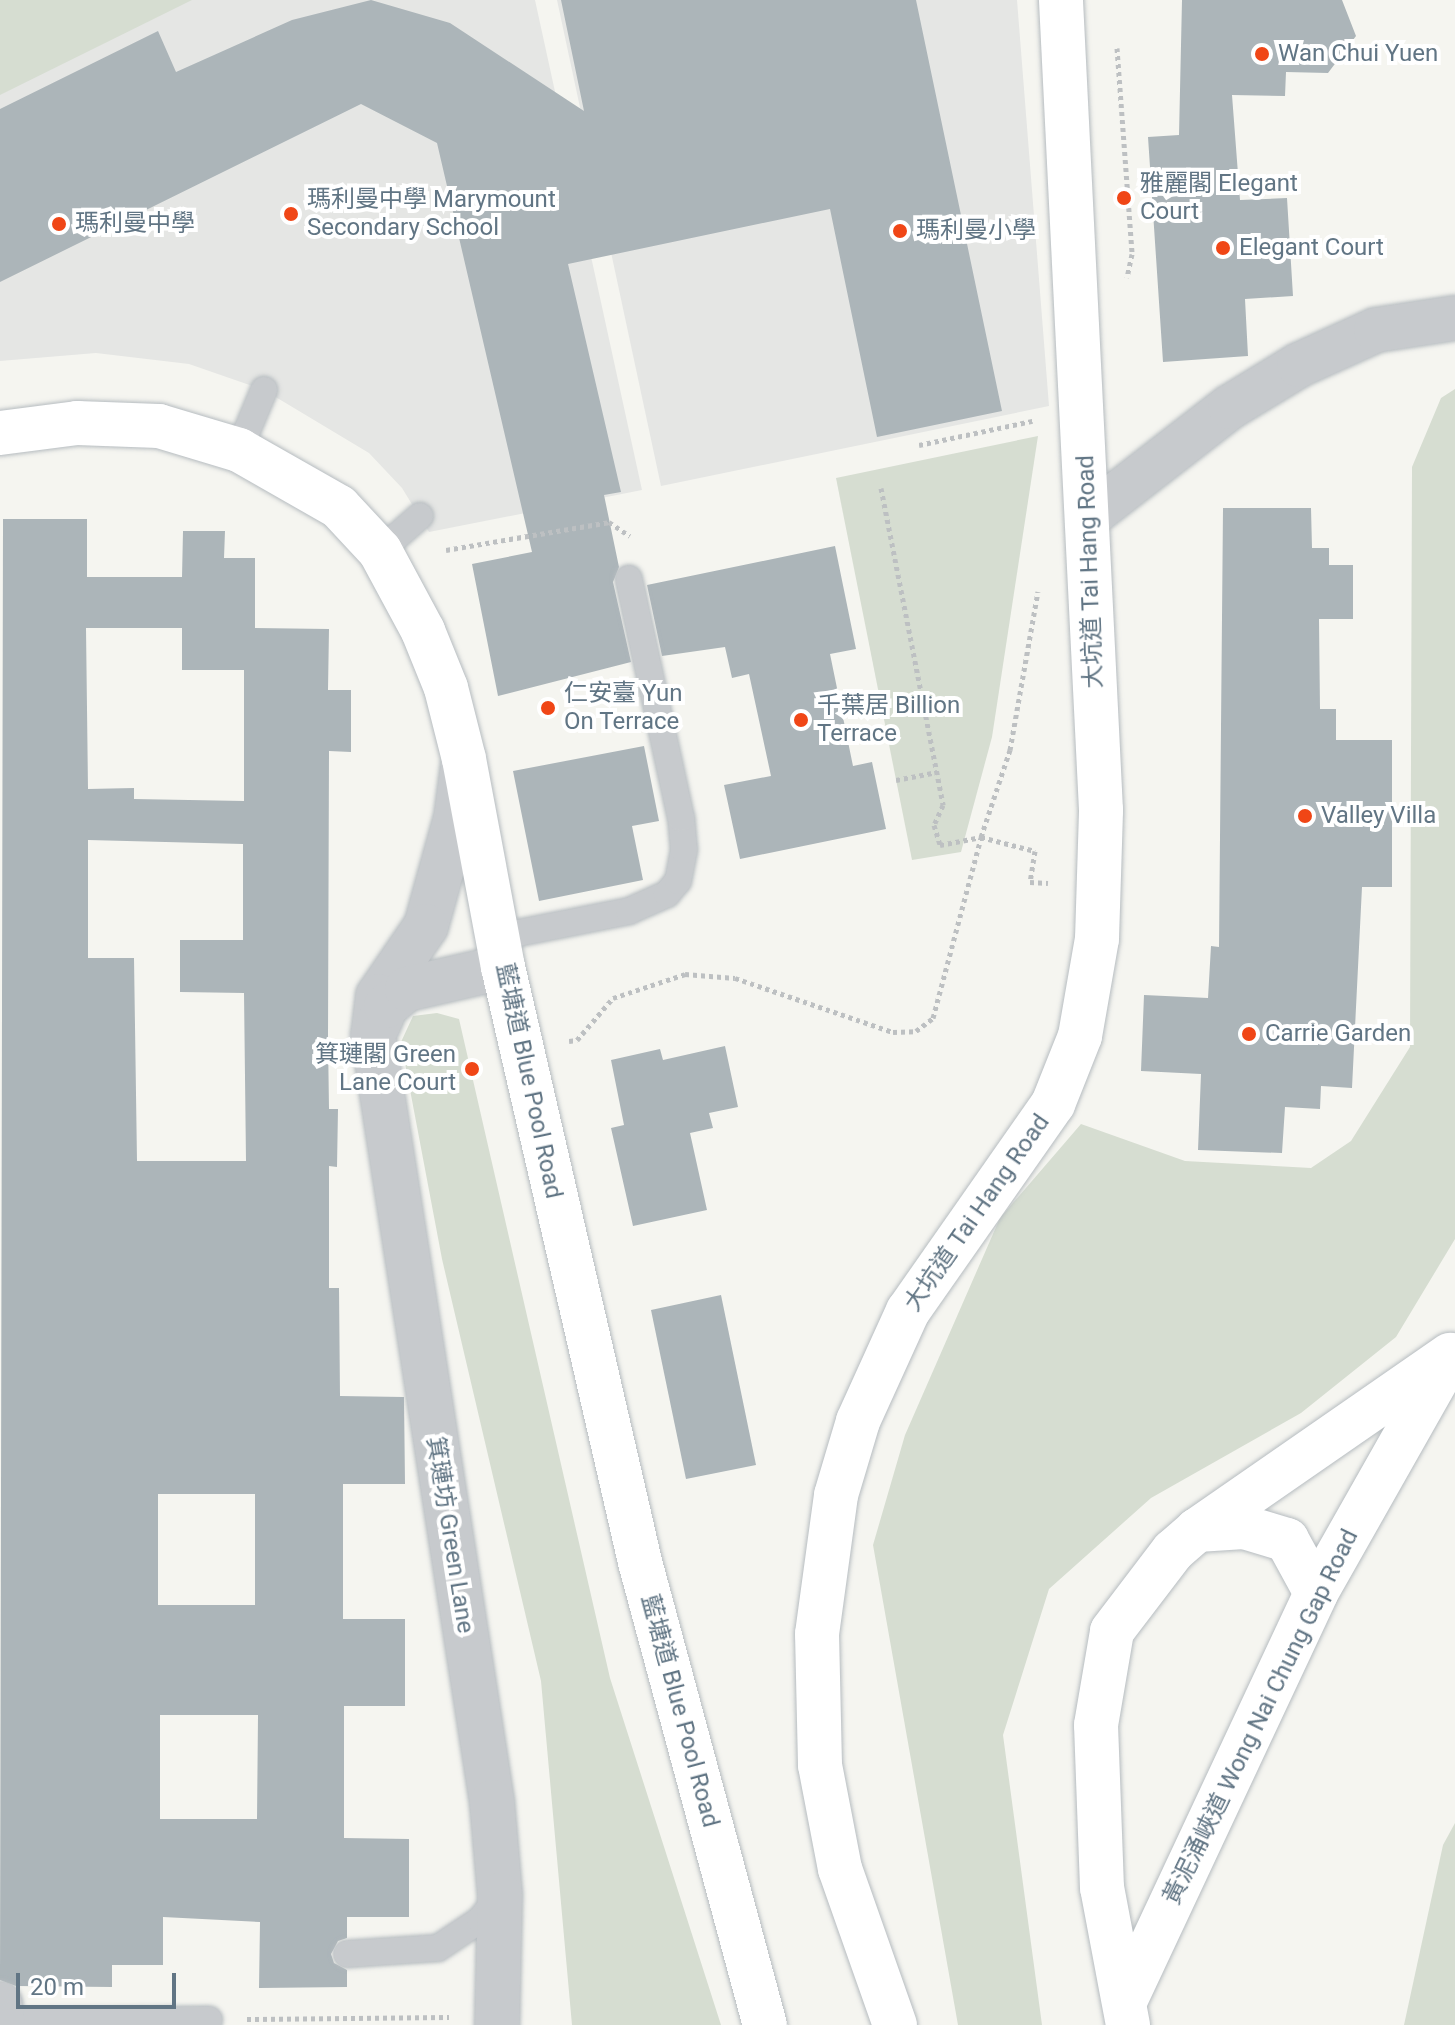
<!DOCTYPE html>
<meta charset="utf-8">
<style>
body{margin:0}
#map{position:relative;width:1455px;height:2025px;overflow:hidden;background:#f5f5f0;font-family:Roboto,"Noto Sans TC",sans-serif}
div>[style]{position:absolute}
.built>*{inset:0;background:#e5e6e4}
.green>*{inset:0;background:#d6ddd1}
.building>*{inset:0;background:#acb5b9}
.path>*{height:5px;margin-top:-2.5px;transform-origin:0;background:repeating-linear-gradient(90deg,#bdc0c2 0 4px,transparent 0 8px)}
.roads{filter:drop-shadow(0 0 2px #b6bcc0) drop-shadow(0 0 2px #b6bcc0)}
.lane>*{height:26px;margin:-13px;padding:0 13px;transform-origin:13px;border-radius:13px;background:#c7cacd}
.street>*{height:44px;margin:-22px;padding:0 22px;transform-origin:22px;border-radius:22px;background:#c7cacd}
.secondary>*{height:44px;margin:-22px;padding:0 22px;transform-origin:22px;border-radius:22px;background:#fff}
.dots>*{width:22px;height:22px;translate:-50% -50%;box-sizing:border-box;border:4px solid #fff;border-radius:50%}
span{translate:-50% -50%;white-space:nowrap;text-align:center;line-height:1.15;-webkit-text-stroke:8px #fff;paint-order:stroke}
.poi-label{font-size:24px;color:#617584}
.left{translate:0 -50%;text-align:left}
.right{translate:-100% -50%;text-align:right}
.street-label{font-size:24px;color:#617584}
.scale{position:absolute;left:16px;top:1973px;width:160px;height:36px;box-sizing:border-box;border:4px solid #617584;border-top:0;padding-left:10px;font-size:24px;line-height:28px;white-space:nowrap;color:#617584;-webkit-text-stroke:6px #fff;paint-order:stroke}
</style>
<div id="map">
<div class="built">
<div style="clip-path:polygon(75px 0,535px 0,642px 490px,429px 532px,402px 488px,369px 453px,264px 390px,189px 364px,96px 353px,0 361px,0 75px)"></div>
<div style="clip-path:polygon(557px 0,1017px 0,1049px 406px,661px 486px)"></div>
</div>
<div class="green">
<div style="clip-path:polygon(0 0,192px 0,0 95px)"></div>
<div style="clip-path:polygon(1455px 389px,1455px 1239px,1396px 1337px,1301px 1413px,1151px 1498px,1049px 1589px,1003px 1735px,1042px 2025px,958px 2025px,873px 1545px,905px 1435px,1000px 1218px,1081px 1124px,1185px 1161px,1311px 1168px,1351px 1141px,1410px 1047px,1412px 467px,1441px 398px)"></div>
<div style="clip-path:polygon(1038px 436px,992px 737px,961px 852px,912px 860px,836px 478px)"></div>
<div style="clip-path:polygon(437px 1013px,459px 1019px,610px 1678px,721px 2025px,572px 2025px,541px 1681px,442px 1259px,401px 1042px,413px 1016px)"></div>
<div style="clip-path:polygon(1455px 1823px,1455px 2025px,1404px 2025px,1443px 1845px)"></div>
</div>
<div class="building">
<div style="clip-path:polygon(371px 0,450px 23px,584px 111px,561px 0,916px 0,1002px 411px,877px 437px,830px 209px,568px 264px,621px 492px,604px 495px,619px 567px,613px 582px,631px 662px,498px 696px,472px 564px,532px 552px,437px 143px,361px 104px,0 282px,0 109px,158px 31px,176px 72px,292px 20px)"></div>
<div style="clip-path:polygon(1182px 0,1342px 0,1356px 36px,1328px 73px,1286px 72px,1285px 96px,1232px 95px,1240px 200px,1287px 198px,1293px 296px,1245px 299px,1248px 356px,1163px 362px,1148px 137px,1179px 135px)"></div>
<div style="clip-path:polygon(1223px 508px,1311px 508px,1312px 548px,1329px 548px,1329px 565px,1353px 565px,1353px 619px,1319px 619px,1320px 709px,1336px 709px,1336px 740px,1392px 740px,1392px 887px,1362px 887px,1352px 1088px,1321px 1086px,1320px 1109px,1285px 1107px,1282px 1153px,1198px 1150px,1201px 1074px,1141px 1071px,1144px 995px,1208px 998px,1211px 946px,1219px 947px)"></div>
<div style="clip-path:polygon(evenodd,3px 519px,87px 519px,87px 577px,182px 577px,183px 531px,225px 531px,224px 558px,255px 558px,255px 628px,329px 629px,328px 690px,351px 690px,351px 752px,329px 751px,328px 1039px,329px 1109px,338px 1109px,337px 1167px,329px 1166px,329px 1288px,339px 1288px,340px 1396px,404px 1397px,405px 1484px,343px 1484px,343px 1619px,405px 1619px,405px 1706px,344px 1706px,344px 1838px,409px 1839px,409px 1917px,347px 1917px,347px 1938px,338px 1941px,331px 1954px,334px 1963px,347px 1970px,347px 1987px,259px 1988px,260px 1922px,163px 1917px,163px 1965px,112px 1965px,112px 1987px,16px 1986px,0 1980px,3px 519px,86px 628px,182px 628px,182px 670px,244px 670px,244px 801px,134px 799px,134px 788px,88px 789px,86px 628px,3px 519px,88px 840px,243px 844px,243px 940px,180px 940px,180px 992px,244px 993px,246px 1161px,137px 1161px,134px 958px,88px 958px,88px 840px,3px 519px,158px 1494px,255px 1494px,255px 1605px,158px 1605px,158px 1494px,3px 519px,160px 1715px,258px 1715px,257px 1819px,160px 1819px,160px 1715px)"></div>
<div style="clip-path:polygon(835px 546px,856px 649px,830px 654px,853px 766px,872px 762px,886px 829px,740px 859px,724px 785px,771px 776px,749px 674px,732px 678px,725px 647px,662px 656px,647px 585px)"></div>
<div style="clip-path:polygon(644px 746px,659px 821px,632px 826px,643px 880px,539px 901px,513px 771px)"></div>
<div style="clip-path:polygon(725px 1046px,738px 1107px,709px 1113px,713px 1128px,690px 1133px,707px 1210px,633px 1226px,611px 1128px,624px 1125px,611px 1060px,660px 1049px,663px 1060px)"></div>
<div style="clip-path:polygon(721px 1295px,756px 1465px,686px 1479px,651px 1310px)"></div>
</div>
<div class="path">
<div style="left:1117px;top:48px;width:207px;rotate:85.8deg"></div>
<div style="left:1132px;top:254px;width:24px;rotate:102deg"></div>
<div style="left:919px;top:445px;width:116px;rotate:-12deg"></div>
<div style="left:881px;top:488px;width:323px;rotate:78.9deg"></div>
<div style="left:943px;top:805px;width:22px;rotate:114deg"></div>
<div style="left:934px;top:825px;width:21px;rotate:73deg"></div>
<div style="left:940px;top:845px;width:42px;rotate:-11deg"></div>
<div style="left:981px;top:837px;width:56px;rotate:14.5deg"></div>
<div style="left:1035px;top:851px;width:31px;rotate:99deg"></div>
<div style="left:1030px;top:882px;width:18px;rotate:3deg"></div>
<div style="left:446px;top:550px;width:165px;rotate:-9.7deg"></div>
<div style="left:609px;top:522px;width:25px;rotate:34deg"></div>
<div style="left:896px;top:780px;width:42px;rotate:-11deg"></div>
<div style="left:569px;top:1041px;width:8px;rotate:-7deg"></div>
<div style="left:577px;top:1040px;width:55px;rotate:-49.4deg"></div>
<div style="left:613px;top:998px;width:76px;rotate:-18.4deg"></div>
<div style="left:685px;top:974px;width:50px;rotate:4.6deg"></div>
<div style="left:735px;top:978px;width:167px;rotate:18.9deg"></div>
<div style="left:893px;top:1032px;width:23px;rotate:-2deg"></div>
<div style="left:916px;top:1031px;width:21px;rotate:-37deg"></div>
<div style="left:933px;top:1018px;width:187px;rotate:-75.1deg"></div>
<div style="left:981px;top:837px;width:92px;rotate:-71.6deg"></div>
<div style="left:1010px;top:750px;width:161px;rotate:-80deg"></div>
<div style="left:247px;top:2019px;width:202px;rotate:-0.6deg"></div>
</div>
<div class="roads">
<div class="lane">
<div style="left:239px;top:450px;width:65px;rotate:-67.4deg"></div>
<div style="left:380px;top:551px;width:53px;rotate:-41.2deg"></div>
<div style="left:498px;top:937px;width:134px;rotate:-11.2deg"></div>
<div style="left:629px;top:911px;width:42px;rotate:-24.1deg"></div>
<div style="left:667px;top:894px;width:17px;rotate:-50deg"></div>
<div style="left:678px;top:881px;width:32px;rotate:-79deg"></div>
<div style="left:684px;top:850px;width:32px;rotate:-95deg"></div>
<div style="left:681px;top:818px;width:245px;rotate:-102.3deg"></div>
<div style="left:347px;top:1954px;width:91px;rotate:-3.8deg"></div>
<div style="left:438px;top:1948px;width:50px;rotate:-33.7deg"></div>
<div style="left:480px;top:1920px;width:32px;rotate:-51deg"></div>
<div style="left:4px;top:2022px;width:205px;rotate:-0.6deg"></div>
</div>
<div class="street">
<div style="left:1088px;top:517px;width:180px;rotate:-37.8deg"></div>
<div style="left:1230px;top:407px;width:81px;rotate:-31.3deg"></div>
<div style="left:1299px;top:365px;width:85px;rotate:-24.4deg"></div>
<div style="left:1376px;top:330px;width:80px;rotate:-8.6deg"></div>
<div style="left:463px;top:765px;width:53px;rotate:97.5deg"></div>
<div style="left:456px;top:818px;width:112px;rotate:105.5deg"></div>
<div style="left:426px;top:926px;width:85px;rotate:124.4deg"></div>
<div style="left:378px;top:996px;width:39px;rotate:97deg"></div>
<div style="left:373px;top:1035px;width:776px;rotate:81.18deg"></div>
<div style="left:492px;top:1802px;width:93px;rotate:85.1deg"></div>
<div style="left:500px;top:1895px;width:130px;rotate:91.3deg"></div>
<div style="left:378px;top:1025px;width:21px;rotate:-67deg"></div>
<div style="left:386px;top:1006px;width:27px;rotate:-39deg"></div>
<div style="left:407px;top:989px;width:98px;rotate:-12.9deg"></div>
<div style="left:0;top:2004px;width:21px;rotate:82deg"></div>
</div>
<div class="secondary">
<div style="left:0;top:433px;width:78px;rotate:-7.4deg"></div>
<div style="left:77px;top:423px;width:82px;rotate:2.1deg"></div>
<div style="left:159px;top:426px;width:84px;rotate:16.7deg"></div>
<div style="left:239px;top:450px;width:115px;rotate:29.7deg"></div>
<div style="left:339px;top:507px;width:60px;rotate:47deg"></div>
<div style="left:380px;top:551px;width:91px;rotate:61.7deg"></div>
<div style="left:423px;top:631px;width:61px;rotate:68deg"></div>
<div style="left:446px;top:688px;width:73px;rotate:75.8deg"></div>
<div style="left:464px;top:759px;width:212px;rotate:79.4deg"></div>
<div style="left:503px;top:967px;width:611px;rotate:77.03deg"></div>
<div style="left:640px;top:1562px;width:480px;rotate:74.9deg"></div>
<div style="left:1197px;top:1530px;width:47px;rotate:-3.7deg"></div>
<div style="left:1244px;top:1527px;width:45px;rotate:16.8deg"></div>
<div style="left:1287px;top:1540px;width:60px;rotate:61.3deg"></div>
<div style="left:1126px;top:1999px;width:448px;rotate:-64.9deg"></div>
<div style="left:1316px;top:1593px;width:262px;rotate:-60.5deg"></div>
<div style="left:895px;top:2025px;width:165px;rotate:-109.4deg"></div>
<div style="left:840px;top:1869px;width:106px;rotate:-100.9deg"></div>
<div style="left:820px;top:1765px;width:131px;rotate:-91.3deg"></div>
<div style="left:817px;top:1634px;width:140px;rotate:-82.2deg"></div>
<div style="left:836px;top:1495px;width:77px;rotate:-73.4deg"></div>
<div style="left:858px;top:1421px;width:121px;rotate:-65.6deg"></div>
<div style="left:908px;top:1311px;width:253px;rotate:-55deg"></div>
<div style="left:1053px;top:1104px;width:73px;rotate:-68.3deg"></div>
<div style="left:1080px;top:1036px;width:98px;rotate:-80.1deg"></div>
<div style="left:1097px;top:939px;width:129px;rotate:-88.2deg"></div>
<div style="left:1101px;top:810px;width:811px;rotate:-92.83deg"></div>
<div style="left:1128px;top:2025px;width:139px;rotate:-100.7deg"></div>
<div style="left:1102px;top:1888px;width:163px;rotate:-92.1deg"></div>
<div style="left:1096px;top:1725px;width:95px;rotate:-80.3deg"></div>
<div style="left:1112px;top:1631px;width:101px;rotate:-52.7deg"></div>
<div style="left:1173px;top:1551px;width:32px;rotate:-41deg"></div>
<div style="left:1197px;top:1530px;width:308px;rotate:-34.7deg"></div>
</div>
</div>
<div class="dots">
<div style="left:1262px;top:54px;background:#f04616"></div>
<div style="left:1124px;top:198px;background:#f04616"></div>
<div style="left:291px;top:214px;background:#f04616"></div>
<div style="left:59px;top:224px;background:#f04616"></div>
<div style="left:900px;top:231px;background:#f04616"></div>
<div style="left:1223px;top:248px;background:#f04616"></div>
<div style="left:548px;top:708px;background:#f04616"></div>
<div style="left:801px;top:720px;background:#f04616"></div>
<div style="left:1305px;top:816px;background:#f04616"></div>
<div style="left:1249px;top:1034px;background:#f04616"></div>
<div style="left:472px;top:1069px;background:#f04616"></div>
</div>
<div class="poi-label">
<span class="left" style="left:1278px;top:54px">Wan Chui Yuen</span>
<span class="left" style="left:1140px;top:198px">雅麗閣 Elegant<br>Court</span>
<span class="left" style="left:307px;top:214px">瑪利曼中學 Marymount<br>Secondary School</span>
<span class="left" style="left:75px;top:224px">瑪利曼中學</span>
<span class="left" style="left:916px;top:231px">瑪利曼小學</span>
<span class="left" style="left:1239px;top:248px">Elegant Court</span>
<span class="left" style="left:564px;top:708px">仁安臺 Yun<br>On Terrace</span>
<span class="left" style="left:817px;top:720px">千葉居 Billion<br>Terrace</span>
<span class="left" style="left:1321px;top:816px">Valley Villa</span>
<span class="left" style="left:1265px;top:1034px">Carrie Garden</span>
<span class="right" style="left:456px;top:1069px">箕璉閣 Green<br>Lane Court</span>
</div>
<div class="street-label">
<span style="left:1090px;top:572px;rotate:-92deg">大坑道 Tai Hang Road</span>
<span style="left:529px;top:1081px;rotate:78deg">藍塘道 Blue Pool Road</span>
<span style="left:977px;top:1213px;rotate:-55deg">大坑道 Tai Hang Road</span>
<span style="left:450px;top:1535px;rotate:81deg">箕璉坊 Green Lane</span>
<span style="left:680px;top:1711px;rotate:75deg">藍塘道 Blue Pool Road</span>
<span style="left:1261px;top:1717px;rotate:-64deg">黃泥涌峽道 Wong Nai Chung Gap Road</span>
</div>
<div class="scale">20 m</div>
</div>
